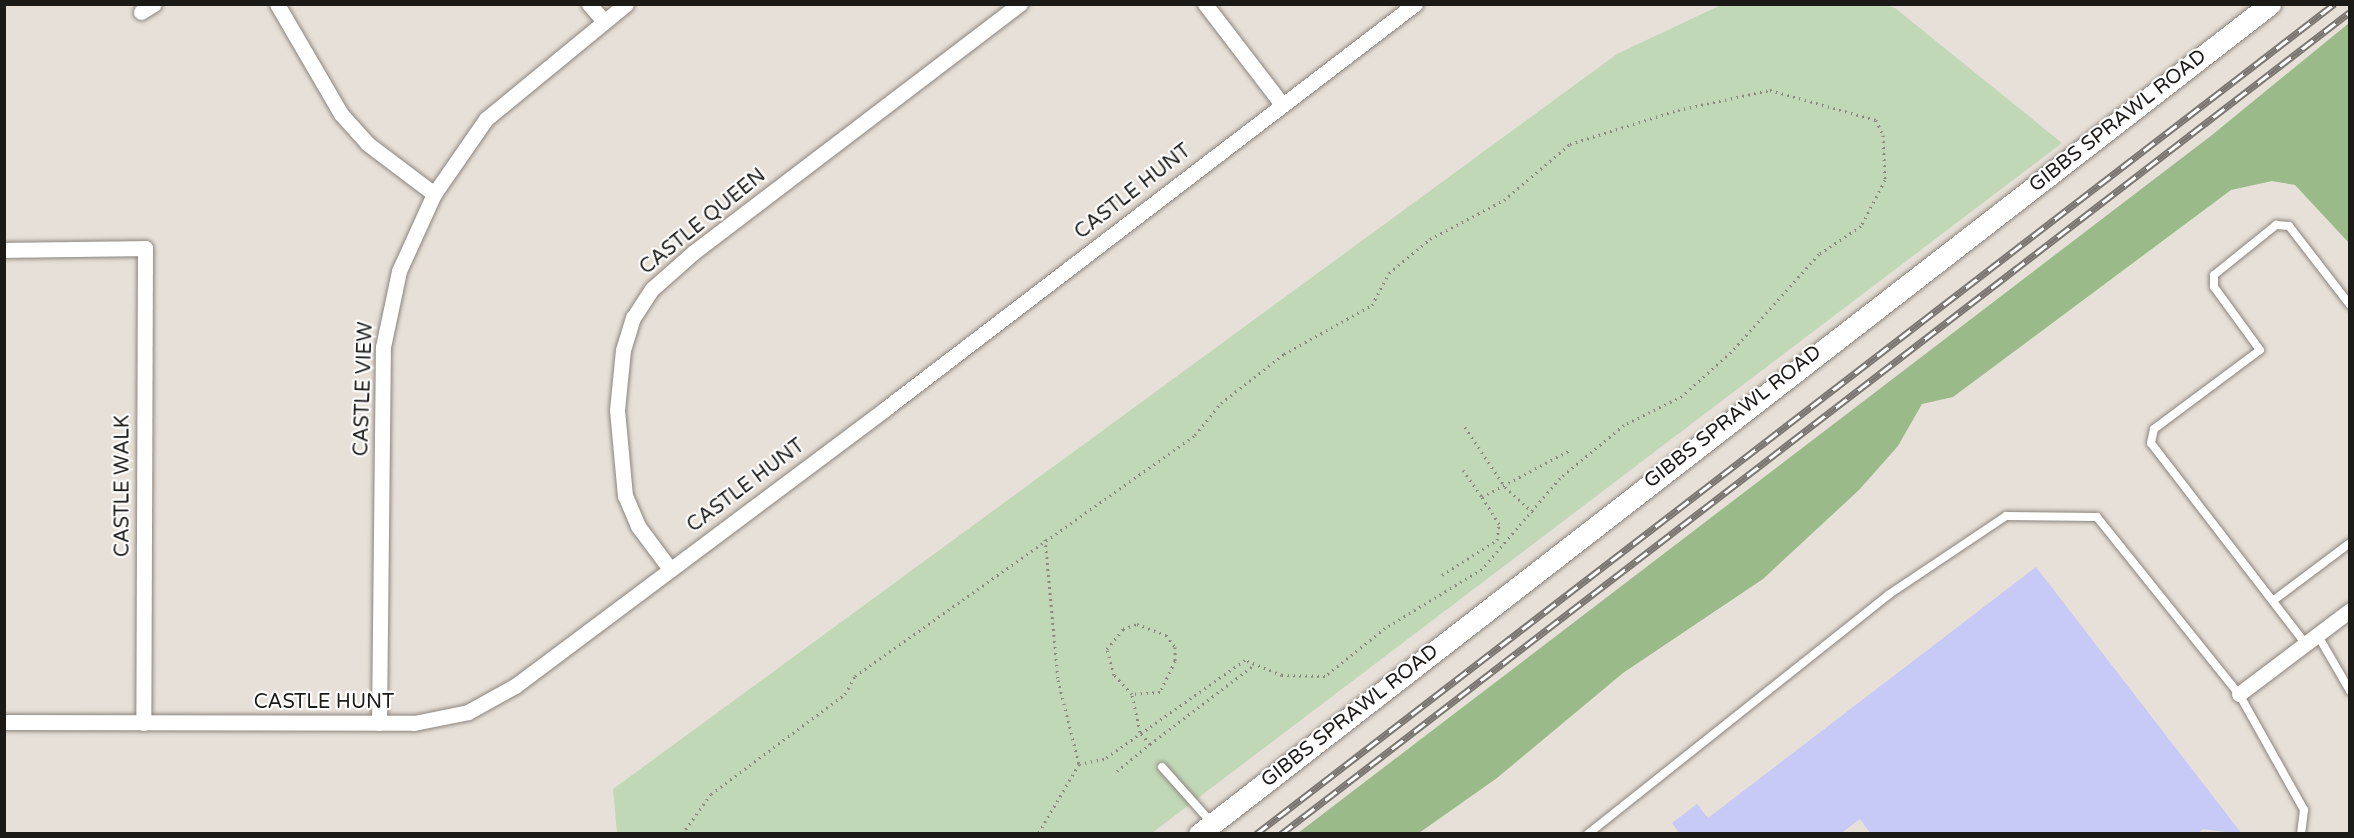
<!DOCTYPE html>
<style>
body{margin:0}
#map{position:relative;width:2354px;height:838px;overflow:hidden;background:#e7e0d8;font-family:"Varela Round",sans-serif}
div>[style]{position:absolute}
.green>*{inset:0;background:#c1d8b7}
.forest>*{inset:0;background:#9abb89}
.building>*{inset:0;background:#c7c9f6}
.path>*{height:3px;margin-top:-1.5px;transform-origin:0;background:repeating-linear-gradient(90deg,#8c8781 0 1.5px,transparent 0 6px)}
.roads{filter:drop-shadow(0 0 2px #8b847d) drop-shadow(0 0 2px #8b847d)}
.lane>*{height:8px;margin:-4px;padding:0 4px;transform-origin:4px;border-radius:4px;background:#fff}
.street>*{height:15px;margin:-7.5px;padding:0 7.5px;transform-origin:7.5px;border-radius:7.5px;background:#fff}
.secondary>*{height:21px;margin:-10.5px;padding:0 10.5px;transform-origin:10.5px;border-radius:10.5px;background:#fff}
.rail>*{height:7px;margin-top:-3.5px;transform-origin:0;background:repeating-linear-gradient(90deg,#fff 0 14px,#7b7671 0 28px);box-sizing:border-box;border-block:2px solid #7b7671}
span{translate:-50% -50%;white-space:nowrap;text-align:center;line-height:1.15;-webkit-text-stroke:4.5px #fff;paint-order:stroke}
.street-label{font-size:20px;color:#1c1a17}
.frame{position:absolute;inset:0;border:6px solid #1c1a17;pointer-events:none}
</style>
<div id="map">
<div class="green">
<div style="clip-path:polygon(1882px 4px,1895px 8px,2062px 143px,1152px 833px,617px 833px,613px 789px,1617px 54px,1721px 5px)"></div>
</div>
<div class="forest">
<div style="clip-path:polygon(2349px 23px,2349px 243px,2295px 185px,2272px 181px,2231px 190px,1953px 397px,1922px 404px,1898px 446px,1859px 490px,1763px 579px,1623px 673px,1497px 778px,1419px 833px,1298px 833px,2212px 135px)"></div>
</div>
<div class="building">
<div style="clip-path:polygon(2036px 567px,2242px 834px,2203px 829px,2198px 834px,1871px 834px,1860px 819px,1840px 834px,1680px 834px,1672px 823px,1697px 804px,1708px 818px)"></div>
</div>
<div class="path">
<div style="left:1465px;top:427px;width:72px;rotate:56.3deg"></div>
<div style="left:1505px;top:487px;width:38px;rotate:42deg"></div>
<div style="left:1463px;top:470px;width:33px;rotate:55deg"></div>
<div style="left:1045px;top:539px;width:142px;rotate:84.7deg"></div>
<div style="left:1058px;top:680px;width:87px;rotate:76deg"></div>
<div style="left:1442px;top:575px;width:65px;rotate:-32.5deg"></div>
<div style="left:1497px;top:540px;width:16px;rotate:-83deg"></div>
<div style="left:1499px;top:524px;width:32px;rotate:-122deg"></div>
<div style="left:1482px;top:497px;width:100px;rotate:-28.1deg"></div>
<div style="left:1150px;top:744px;width:131px;rotate:-37.2deg"></div>
<div style="left:1117px;top:771px;width:43px;rotate:-39.3deg"></div>
<div style="left:1150px;top:744px;width:16px;rotate:-130deg"></div>
<div style="left:1140px;top:732px;width:39px;rotate:-102deg"></div>
<div style="left:1132px;top:694px;width:26px;rotate:-133deg"></div>
<div style="left:1114px;top:675px;width:27px;rotate:-105deg"></div>
<div style="left:1107px;top:649px;width:26px;rotate:-51deg"></div>
<div style="left:1123px;top:629px;width:15px;rotate:-20deg"></div>
<div style="left:1137px;top:624px;width:31px;rotate:21deg"></div>
<div style="left:1166px;top:635px;width:15px;rotate:53deg"></div>
<div style="left:1175px;top:647px;width:14px;rotate:90deg"></div>
<div style="left:1175px;top:661px;width:34px;rotate:116deg"></div>
<div style="left:1160px;top:692px;width:28px;rotate:176deg"></div>
<div style="left:682px;top:834px;width:49px;rotate:-54.1deg"></div>
<div style="left:711px;top:794px;width:167px;rotate:-36.7deg"></div>
<div style="left:845px;top:694px;width:21px;rotate:-61deg"></div>
<div style="left:855px;top:676px;width:417px;rotate:-35.3deg"></div>
<div style="left:1195px;top:435px;width:41px;rotate:-50.9deg"></div>
<div style="left:1221px;top:403px;width:80px;rotate:-37.9deg"></div>
<div style="left:1284px;top:354px;width:101px;rotate:-29.1deg"></div>
<div style="left:1372px;top:305px;width:36px;rotate:-62deg"></div>
<div style="left:1389px;top:273px;width:53px;rotate:-39.7deg"></div>
<div style="left:1430px;top:239px;width:84px;rotate:-27.8deg"></div>
<div style="left:1504px;top:200px;width:87px;rotate:-40.3deg"></div>
<div style="left:1570px;top:144px;width:113px;rotate:-17.5deg"></div>
<div style="left:1678px;top:110px;width:94px;rotate:-12.3deg"></div>
<div style="left:1770px;top:90px;width:110px;rotate:15.8deg"></div>
<div style="left:1876px;top:120px;width:17px;rotate:65deg"></div>
<div style="left:1883px;top:135px;width:45px;rotate:87.5deg"></div>
<div style="left:1885px;top:180px;width:52px;rotate:117.6deg"></div>
<div style="left:1861px;top:226px;width:50px;rotate:146.3deg"></div>
<div style="left:1819px;top:254px;width:132px;rotate:131.9deg"></div>
<div style="left:1731px;top:352px;width:66px;rotate:138.1deg"></div>
<div style="left:1682px;top:396px;width:65px;rotate:153.4deg"></div>
<div style="left:1624px;top:425px;width:83px;rotate:140.4deg"></div>
<div style="left:1560px;top:478px;width:120px;rotate:130.6deg"></div>
<div style="left:1482px;top:569px;width:114px;rotate:148.7deg"></div>
<div style="left:1385px;top:628px;width:77px;rotate:141.3deg"></div>
<div style="left:1325px;top:676px;width:43px;rotate:-178.7deg"></div>
<div style="left:1282px;top:675px;width:40px;rotate:-158deg"></div>
<div style="left:1245px;top:660px;width:172px;rotate:144.9deg"></div>
<div style="left:1104px;top:759px;width:25px;rotate:169deg"></div>
<div style="left:1079px;top:764px;width:81px;rotate:120.4deg"></div>
</div>
<div class="roads">
<div class="lane">
<div style="left:2274px;top:600px;width:95px;rotate:-36.9deg"></div>
<div style="left:2317px;top:634px;width:66px;rotate:59.9deg"></div>
<div style="left:2305px;top:643px;width:252px;rotate:-127.6deg"></div>
<div style="left:2151px;top:443px;width:14px;rotate:-78deg"></div>
<div style="left:2154px;top:429px;width:132px;rotate:-36.7deg"></div>
<div style="left:2260px;top:350px;width:78px;rotate:-126.1deg"></div>
<div style="left:2214px;top:287px;width:12px;rotate:-90deg"></div>
<div style="left:2214px;top:275px;width:80px;rotate:-38.9deg"></div>
<div style="left:2276px;top:225px;width:13px;rotate:4deg"></div>
<div style="left:2289px;top:226px;width:100px;rotate:52.3deg"></div>
<div style="left:1162px;top:767px;width:74px;rotate:48.3deg"></div>
<div style="left:1588px;top:834px;width:384px;rotate:-38.5deg"></div>
<div style="left:1888px;top:595px;width:142px;rotate:-33.8deg"></div>
<div style="left:2006px;top:516px;width:91px;rotate:0.6deg"></div>
<div style="left:2097px;top:517px;width:227px;rotate:51.3deg"></div>
<div style="left:2239px;top:694px;width:133px;rotate:60.7deg"></div>
<div style="left:2304px;top:810px;width:24px;rotate:97deg"></div>
</div>
<div class="street">
<div style="left:277px;top:4px;width:127px;rotate:59.8deg"></div>
<div style="left:341px;top:114px;width:40px;rotate:48deg"></div>
<div style="left:368px;top:144px;width:83px;rotate:37.1deg"></div>
<div style="left:589px;top:4px;width:23px;rotate:49deg"></div>
<div style="left:1205px;top:4px;width:125px;rotate:52.5deg"></div>
<div style="left:141px;top:12px;width:15px;rotate:-32deg"></div>
<div style="left:4px;top:250px;width:141px;rotate:-0.8deg"></div>
<div style="left:145px;top:248px;width:475px;rotate:90.2deg"></div>
<div style="left:670px;top:569px;width:54px;rotate:-126.7deg"></div>
<div style="left:638px;top:526px;width:33px;rotate:-113deg"></div>
<div style="left:625px;top:496px;width:86px;rotate:-95.3deg"></div>
<div style="left:617px;top:410px;width:60px;rotate:-84.3deg"></div>
<div style="left:623px;top:350px;width:34px;rotate:-73deg"></div>
<div style="left:633px;top:318px;width:35px;rotate:-57deg"></div>
<div style="left:652px;top:289px;width:56px;rotate:-41.4deg"></div>
<div style="left:694px;top:252px;width:410px;rotate:-37.3deg"></div>
<div style="left:2239px;top:694px;width:139px;rotate:-37.1deg"></div>
<div style="left:4px;top:722px;width:410px;rotate:0.1deg"></div>
<div style="left:414px;top:723px;width:55px;rotate:-11.5deg"></div>
<div style="left:468px;top:712px;width:54px;rotate:-29deg"></div>
<div style="left:515px;top:686px;width:462px;rotate:-36.8deg"></div>
<div style="left:885px;top:409px;width:667px;rotate:-37.39deg"></div>
<div style="left:379px;top:723px;width:376px;rotate:-89.4deg"></div>
<div style="left:383px;top:347px;width:78px;rotate:-78.1deg"></div>
<div style="left:399px;top:271px;width:85px;rotate:-65.6deg"></div>
<div style="left:434px;top:194px;width:91px;rotate:-55.3deg"></div>
<div style="left:486px;top:119px;width:181px;rotate:-39.4deg"></div>
</div>
<div class="secondary">
<div style="left:1199px;top:834px;width:1355px;rotate:-37.77deg"></div>
</div>
</div>
<div class="rail">
<div style="left:1256px;top:834px;width:1361px;rotate:-37.59deg"></div>
<div style="left:1281px;top:834px;width:1348px;rotate:-37.56deg"></div>
</div>
<div class="street-label">
<span style="left:2118px;top:121px;rotate:-38deg">GIBBS SPRAWL ROAD</span>
<span style="left:1133px;top:192px;rotate:-38deg">CASTLE HUNT</span>
<span style="left:703px;top:222px;rotate:-39deg">CASTLE QUEEN</span>
<span style="left:364px;top:389px;rotate:-88deg">CASTLE VIEW</span>
<span style="left:1733px;top:417px;rotate:-38deg">GIBBS SPRAWL ROAD</span>
<span style="left:123px;top:486px;rotate:-90deg">CASTLE WALK</span>
<span style="left:746px;top:486px;rotate:-37deg">CASTLE HUNT</span>
<span style="left:324px;top:702px">CASTLE HUNT</span>
<span style="left:1350px;top:716px;rotate:-38deg">GIBBS SPRAWL ROAD</span>
</div>
<div class="frame"></div>
</div>
